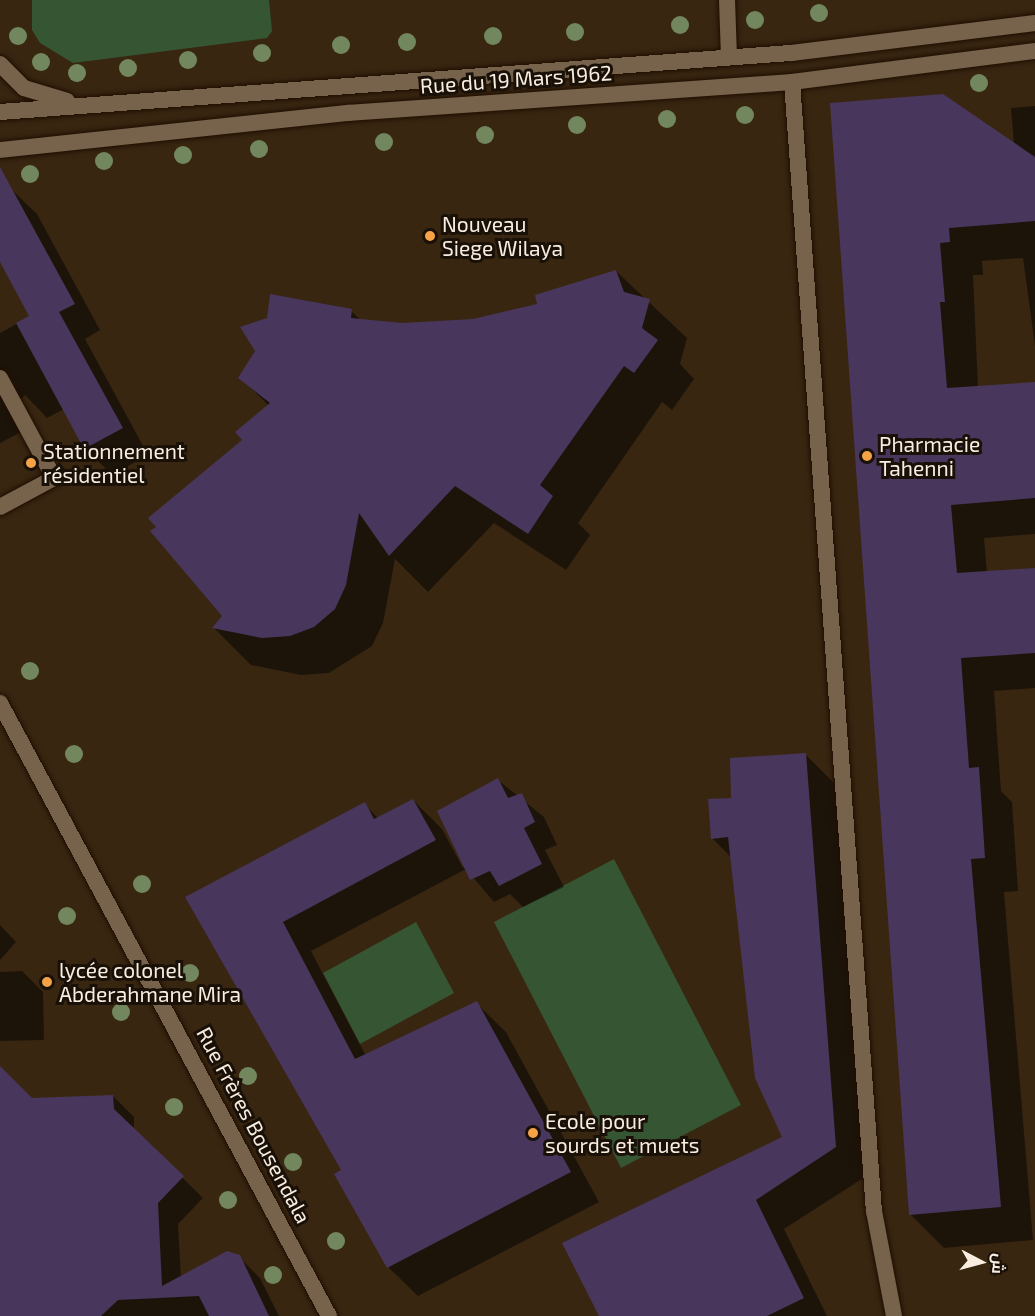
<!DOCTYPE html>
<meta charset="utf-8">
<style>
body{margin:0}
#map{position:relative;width:1035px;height:1316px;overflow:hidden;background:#382611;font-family:"Exo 2",Cairo,sans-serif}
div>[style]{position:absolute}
.green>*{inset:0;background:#365533}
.shadow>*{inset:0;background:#0007}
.building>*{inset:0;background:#48365c}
.roads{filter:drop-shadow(0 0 2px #1f0e00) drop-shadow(0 0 2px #1f0e00)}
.service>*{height:16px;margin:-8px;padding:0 8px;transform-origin:8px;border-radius:8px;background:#77624b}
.minor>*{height:16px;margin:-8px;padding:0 8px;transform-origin:8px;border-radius:8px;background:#77624b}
.trees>*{width:18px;height:18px;margin:-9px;border-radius:50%;background:#72875d}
.dots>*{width:16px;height:16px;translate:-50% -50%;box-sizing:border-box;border:3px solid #191108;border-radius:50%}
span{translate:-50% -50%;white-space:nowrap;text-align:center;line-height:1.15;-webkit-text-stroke:6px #191108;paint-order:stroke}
.street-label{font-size:21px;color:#f9ede0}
.poi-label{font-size:21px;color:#f9ede0}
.left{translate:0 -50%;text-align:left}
.north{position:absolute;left:951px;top:1232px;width:60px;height:60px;-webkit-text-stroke:4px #191108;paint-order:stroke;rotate:96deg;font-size:16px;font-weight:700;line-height:24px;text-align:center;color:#f9ede0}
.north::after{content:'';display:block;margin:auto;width:21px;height:27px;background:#f9ede0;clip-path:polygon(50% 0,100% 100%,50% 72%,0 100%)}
</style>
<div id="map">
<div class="green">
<div style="clip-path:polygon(32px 0,269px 0,272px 31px,267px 38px,73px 63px,40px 43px,32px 30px)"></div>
<div style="clip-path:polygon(614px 859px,741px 1105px,621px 1168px,494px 922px)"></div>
<div style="clip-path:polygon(416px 922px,454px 993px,360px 1044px,323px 973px)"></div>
</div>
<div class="shadow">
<div style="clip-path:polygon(832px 104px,1014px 145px,1011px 108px,1035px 106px,1035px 346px,1023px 258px,982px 261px,983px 275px,973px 275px,978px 387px,1035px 383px,1035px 534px,984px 538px,987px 573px,1035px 569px,1035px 688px,994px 691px,1001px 791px,1012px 802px,1018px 891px,1004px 892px,1033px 1240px,944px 1248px,910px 1214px)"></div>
<div style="clip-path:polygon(10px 188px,37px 214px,100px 330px,85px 339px,148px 455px,112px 475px,85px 448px,64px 409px,47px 418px,25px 395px,15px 405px,27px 429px,0 443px,0 333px,31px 316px,0 259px,0 194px)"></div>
<div style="clip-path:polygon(616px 271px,687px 338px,680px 364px,694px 379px,672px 410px,662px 402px,578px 523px,590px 535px,566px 570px,494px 523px,428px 592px,395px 559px,383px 623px,372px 646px,329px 673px,301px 675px,251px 665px,214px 628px,224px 616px,244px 440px,269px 406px,240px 377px,351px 311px,361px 320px,402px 324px,473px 321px,539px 305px)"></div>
<div style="clip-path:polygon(806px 755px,835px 784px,865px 1177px,784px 1229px,827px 1316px,601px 1316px,784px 1137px,732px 858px,712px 838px,733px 800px)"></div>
<div style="clip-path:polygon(498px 780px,544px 817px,557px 845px,545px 850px,564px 887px,523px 907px,510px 894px,494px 902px,466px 869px,311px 951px,366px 1056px,476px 1003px,506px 1032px,599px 1202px,418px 1296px,388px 1267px,343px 1170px,187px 897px,364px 804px,379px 819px,413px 800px,442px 829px,463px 868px)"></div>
<div style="clip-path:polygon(0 925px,16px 942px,0 960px)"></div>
<div style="clip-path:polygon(22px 971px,43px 992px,44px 1040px,0 1041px,0 972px)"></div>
<div style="clip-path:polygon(0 1068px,32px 1100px,113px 1096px,134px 1117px,134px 1130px,203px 1198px,178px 1224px,181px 1278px,239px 1257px,260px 1278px,279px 1316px,0 1316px)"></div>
</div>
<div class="building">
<div style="clip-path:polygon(943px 94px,1035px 157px,1035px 221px,949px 228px,950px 242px,940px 243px,945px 302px,940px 302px,947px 388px,1035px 382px,1035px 498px,951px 505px,957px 573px,1035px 568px,1035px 653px,961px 658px,969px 768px,979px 767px,985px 858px,971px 859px,1001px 1207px,909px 1215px,830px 103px)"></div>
<div style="clip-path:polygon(0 167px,75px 304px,59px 312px,123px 428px,84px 449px,16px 323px,29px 316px,0 262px)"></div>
<div style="clip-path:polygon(616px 270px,624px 292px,650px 299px,642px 328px,658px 340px,634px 373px,624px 366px,540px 485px,553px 496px,528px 534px,455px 486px,389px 556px,359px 513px,346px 585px,335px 609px,314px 627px,290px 636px,262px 638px,212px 628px,222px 616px,150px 531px,156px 527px,148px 518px,242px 440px,235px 432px,270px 403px,238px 378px,255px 351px,240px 327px,267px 318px,270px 294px,352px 309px,351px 318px,402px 323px,473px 319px,537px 304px,535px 295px)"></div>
<div style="clip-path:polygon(806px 753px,836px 1147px,756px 1200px,804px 1298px,767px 1316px,599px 1316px,562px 1243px,782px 1137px,755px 1078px,728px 837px,711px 839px,708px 799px,731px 798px,730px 758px)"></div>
<div style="clip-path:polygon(498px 778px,508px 798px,522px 793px,535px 822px,524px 828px,542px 864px,499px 886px,490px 871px,470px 880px,437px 811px)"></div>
<div style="clip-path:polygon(413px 799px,436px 840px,283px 922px,355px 1059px,477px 1001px,571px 1172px,387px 1268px,334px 1174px,341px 1170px,185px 897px,365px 802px,374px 819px)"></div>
<div style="clip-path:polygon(0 1066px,32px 1098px,113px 1095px,114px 1109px,184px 1176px,158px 1203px,162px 1286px,227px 1251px,240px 1255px,269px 1316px,209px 1316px,199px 1296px,118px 1300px,101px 1316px,0 1316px)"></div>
</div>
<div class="roads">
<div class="service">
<div style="left:727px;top:0;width:57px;rotate:88deg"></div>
<div style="left:0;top:378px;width:114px;rotate:61.6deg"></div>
<div style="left:54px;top:478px;width:61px;rotate:151.8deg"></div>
</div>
<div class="minor">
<div style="left:0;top:64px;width:34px;rotate:45deg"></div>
<div style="left:24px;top:88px;width:45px;rotate:16.8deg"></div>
<div style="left:792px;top:82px;width:1132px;rotate:85.85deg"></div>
<div style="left:874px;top:1211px;width:107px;rotate:79.2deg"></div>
<div style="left:0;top:112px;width:793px;rotate:-4.27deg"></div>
<div style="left:791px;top:53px;width:246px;rotate:-7deg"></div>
<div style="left:0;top:150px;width:350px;rotate:-6.1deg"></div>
<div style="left:348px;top:113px;width:445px;rotate:-4deg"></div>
<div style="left:792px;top:82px;width:245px;rotate:-7.3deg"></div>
<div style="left:0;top:703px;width:696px;rotate:61.78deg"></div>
</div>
</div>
<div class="trees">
<div style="left:819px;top:13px"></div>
<div style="left:755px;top:20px"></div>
<div style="left:680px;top:25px"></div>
<div style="left:575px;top:32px"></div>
<div style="left:18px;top:36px"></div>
<div style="left:493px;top:36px"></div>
<div style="left:407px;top:42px"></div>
<div style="left:341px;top:45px"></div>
<div style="left:262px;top:53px"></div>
<div style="left:188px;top:60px"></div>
<div style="left:41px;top:62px"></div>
<div style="left:128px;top:68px"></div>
<div style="left:77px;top:73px"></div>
<div style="left:979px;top:83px"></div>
<div style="left:745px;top:115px"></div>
<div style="left:667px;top:119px"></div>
<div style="left:577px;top:125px"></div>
<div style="left:485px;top:135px"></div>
<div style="left:384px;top:142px"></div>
<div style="left:259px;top:149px"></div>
<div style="left:183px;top:155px"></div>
<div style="left:104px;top:161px"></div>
<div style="left:30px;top:174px"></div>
<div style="left:30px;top:671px"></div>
<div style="left:74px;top:754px"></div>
<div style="left:142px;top:884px"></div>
<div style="left:67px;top:916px"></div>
<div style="left:190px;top:973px"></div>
<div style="left:121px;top:1012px"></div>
<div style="left:248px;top:1076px"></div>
<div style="left:174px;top:1107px"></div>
<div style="left:293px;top:1162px"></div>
<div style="left:228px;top:1200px"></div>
<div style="left:336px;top:1241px"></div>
<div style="left:273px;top:1275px"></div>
</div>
<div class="dots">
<div style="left:430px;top:236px;background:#f5a346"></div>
<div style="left:867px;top:456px;background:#f5a346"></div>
<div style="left:31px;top:463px;background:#f5a346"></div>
<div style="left:47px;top:982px;background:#f5a346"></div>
<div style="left:533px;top:1133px;background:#f5a346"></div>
</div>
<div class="street-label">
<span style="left:516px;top:79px;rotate:-4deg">Rue du 19 Mars 1962</span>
<span style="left:254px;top:1125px;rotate:62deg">Rue Frères Bousendala</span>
</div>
<div class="poi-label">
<span class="left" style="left:442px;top:236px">Nouveau<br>Siege Wilaya</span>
<span class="left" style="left:879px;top:456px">Pharmacie<br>Tahenni</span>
<span class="left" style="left:43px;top:463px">Stationnement<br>résidentiel</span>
<span class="left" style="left:59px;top:982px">lycée colonel<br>Abderahmane Mira</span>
<span class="left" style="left:545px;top:1133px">Ecole pour<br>sourds et muets</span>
</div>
<div class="north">ش</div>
</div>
